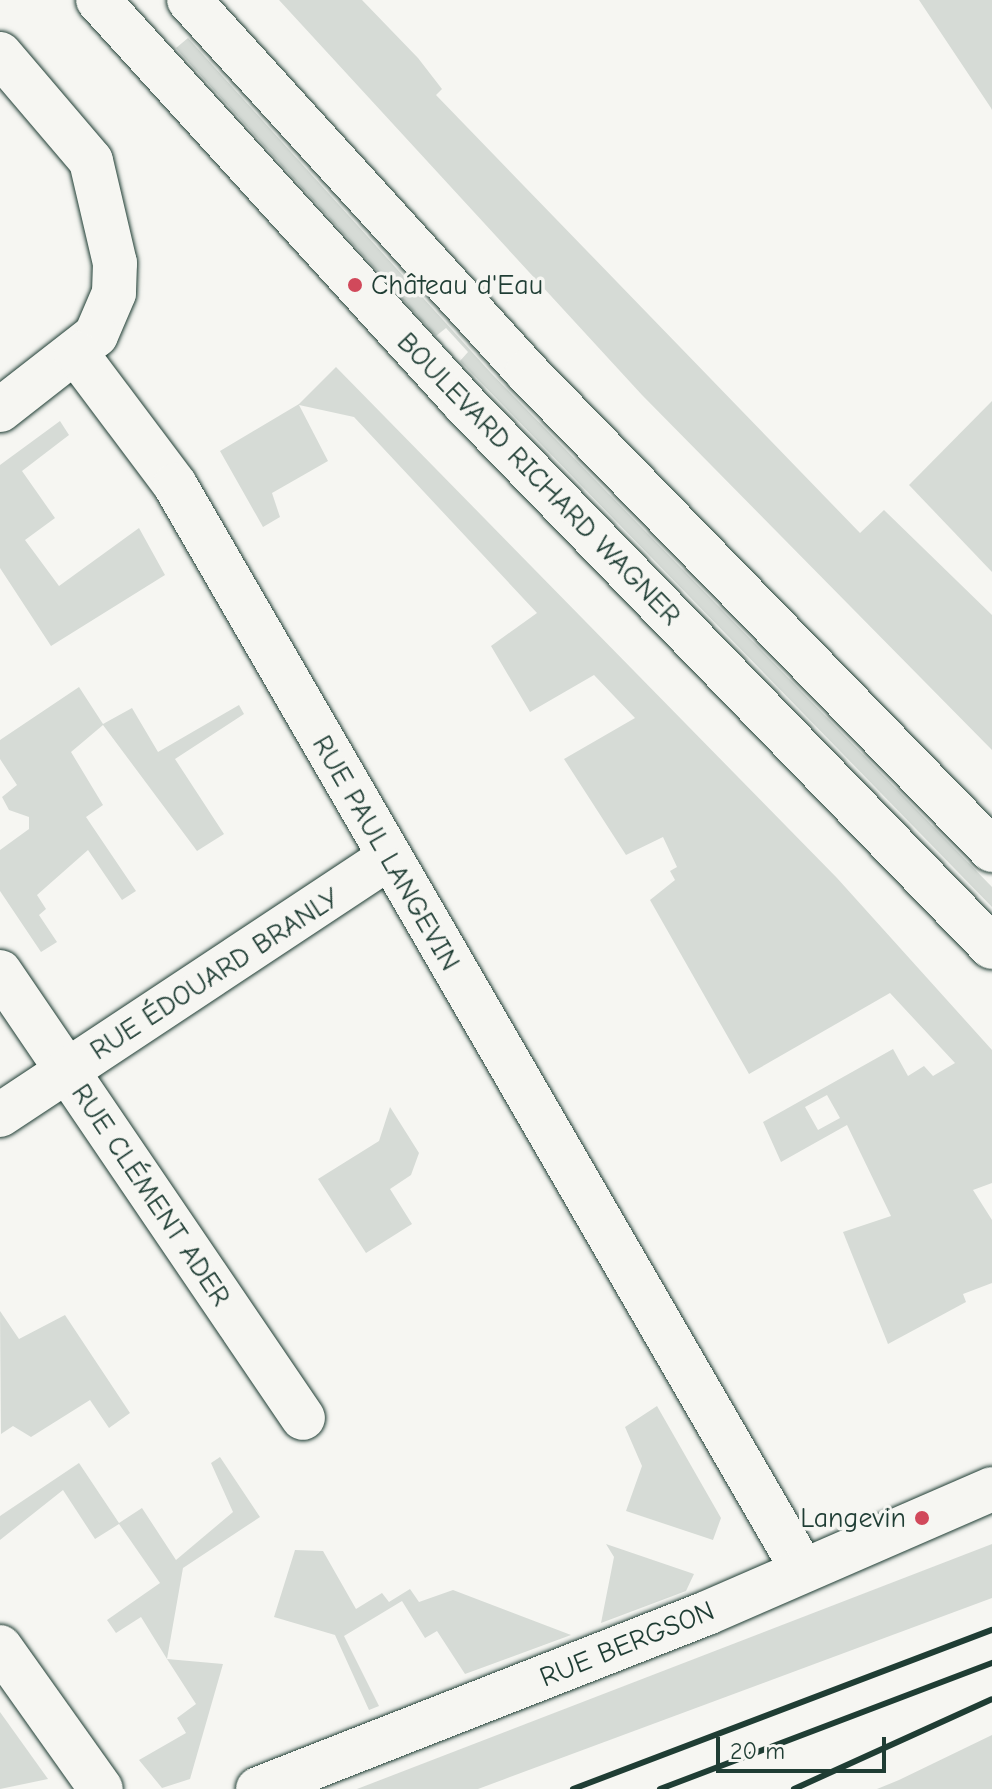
<!DOCTYPE html>
<meta charset="utf-8">
<style>
body{margin:0}
#map{position:relative;width:992px;height:1789px;overflow:hidden;background:#f6f6f2;font-family:"Comic Neue",sans-serif}
div>[style]{position:absolute}
.green>*{inset:0;background:#d6dbd6}
.roads{filter:drop-shadow(0 0 2px #1f3d34) drop-shadow(0 0 2px #1f3d34)}
.minor>*{height:44px;margin:-22px;padding:0 22px;transform-origin:22px;border-radius:22px;background:#f6f6f2}
.major>*{height:44px;margin:-22px;padding:0 22px;transform-origin:22px;border-radius:22px;background:#f6f6f2}
.rail>*{height:6px;margin:-3px;padding:0 3px;transform-origin:3px;border-radius:3px;background:#1f3d34}
.dots>*{width:22px;height:22px;translate:-50% -50%;box-sizing:border-box;border:4px solid #f6f6f2;border-radius:50%}
span{translate:-50% -50%;white-space:nowrap;text-align:center;line-height:1.15;-webkit-text-stroke:7px #f6f6f2;paint-order:stroke}
.poi-label{font-size:28px;color:#1f3d34}
.left{translate:0 -50%;text-align:left}
.right{translate:-100% -50%;text-align:right}
.street-label{font-size:28px;color:#1f3d34}
.scale{position:absolute;left:716px;top:1737px;width:170px;height:36px;box-sizing:border-box;border:4px solid #1f3d34;border-top:0;padding-left:10px;font-size:24px;line-height:28px;white-space:nowrap;color:#1f3d34;-webkit-text-stroke:6px #f6f6f2;paint-order:stroke}
</style>
<div id="map">
<div class="green">
<div style="clip-path:polygon(279px 0,362px 0,418px 58px,442px 89px,436px 95px,860px 533px,884px 510px,992px 615px,992px 750px,642px 395px)"></div>
<div style="clip-path:polygon(919px 0,992px 0,992px 110px,991px 108px)"></div>
<div style="clip-path:polygon(188px 38px,491px 373px,992px 887px,992px 907px,460px 361px,468px 352px,446px 328px,436px 336px,176px 48px)"></div>
<div style="clip-path:polygon(evenodd,336px 367px,837px 878px,992px 1050px,992px 1183px,973px 1190px,992px 1220px,992px 1283px,963px 1294px,966px 1302px,888px 1344px,843px 1232px,891px 1216px,847px 1125px,781px 1162px,763px 1122px,893px 1049px,908px 1076px,924px 1066px,933px 1076px,955px 1063px,890px 993px,749px 1074px,650px 900px,675px 880px,670px 871px,677px 867px,663px 837px,626px 855px,564px 759px,635px 718px,594px 675px,530px 712px,491px 646px,537px 613px,354px 417px,299px 405px,328px 461px,272px 493px,280px 517px,263px 527px,220px 451px,299px 404px,336px 367px,827px 1095px,840px 1118px,818px 1130px,805px 1107px,827px 1095px)"></div>
<div style="clip-path:polygon(992px 401px,992px 572px,909px 485px)"></div>
<div style="clip-path:polygon(60px 421px,69px 435px,22px 471px,55px 518px,25px 540px,59px 586px,139px 528px,165px 575px,51px 646px,0 568px,0 465px)"></div>
<div style="clip-path:polygon(79px 687px,103px 724px,132px 708px,158px 752px,239px 705px,244px 714px,175px 759px,224px 834px,197px 851px,103px 725px,71px 752px,103px 805px,86px 817px,136px 891px,122px 900px,88px 850px,37px 895px,46px 909px,39px 915px,57px 942px,41px 952px,0 891px,0 850px,29px 829px,29px 817px,9px 810px,2px 797px,17px 785px,0 759px,0 740px)"></div>
<div style="clip-path:polygon(390px 1107px,419px 1153px,411px 1175px,390px 1189px,412px 1224px,366px 1253px,318px 1179px,379px 1141px)"></div>
<div style="clip-path:polygon(0 1311px,19px 1339px,65px 1315px,130px 1413px,109px 1428px,90px 1400px,31px 1437px,13px 1426px,1px 1434px)"></div>
<div style="clip-path:polygon(657px 1406px,721px 1518px,713px 1540px,626px 1511px,642px 1466px,625px 1427px)"></div>
<div style="clip-path:polygon(220px 1457px,260px 1517px,183px 1568px,167px 1659px,223px 1664px,190px 1779px,162px 1788px,139px 1760px,186px 1733px,177px 1718px,196px 1704px,167px 1659px,141px 1617px,116px 1633px,107px 1620px,160px 1583px,119px 1524px,95px 1539px,63px 1490px,0 1540px,0 1516px,79px 1463px,119px 1523px,142px 1508px,176px 1560px,233px 1512px,211px 1463px)"></div>
<div style="clip-path:polygon(606px 1544px,694px 1574px,686px 1591px,601px 1623px,614px 1557px)"></div>
<div style="clip-path:polygon(992px 1544px,992px 1598px,478px 1789px,357px 1789px)"></div>
<div style="clip-path:polygon(295px 1550px,323px 1551px,356px 1609px,382px 1593px,389px 1602px,410px 1589px,419px 1602px,453px 1590px,571px 1635px,465px 1674px,437px 1631px,425px 1638px,402px 1601px,344px 1636px,379px 1706px,369px 1710px,335px 1635px,274px 1617px)"></div>
<div style="clip-path:polygon(0 1712px,48px 1779px,0 1789px)"></div>
<div style="clip-path:polygon(992px 1735px,992px 1789px,877px 1789px,899px 1780px)"></div>
</div>
<div class="roads">
<div class="minor">
<div style="left:0;top:54px;width:140px;rotate:49.6deg"></div>
<div style="left:91px;top:161px;width:105px;rotate:76.8deg"></div>
<div style="left:115px;top:263px;width:30px;rotate:92deg"></div>
<div style="left:114px;top:293px;width:46px;rotate:113.2deg"></div>
<div style="left:96px;top:335px;width:122px;rotate:142deg"></div>
<div style="left:76px;top:353px;width:165px;rotate:53.1deg"></div>
<div style="left:175px;top:485px;width:1250px;rotate:59.95deg"></div>
<div style="left:0;top:972px;width:539px;rotate:55.81deg"></div>
<div style="left:0;top:1115px;width:466px;rotate:-33.5deg"></div>
<div style="left:0;top:1647px;width:174px;rotate:54.6deg"></div>
<div style="left:258px;top:1789px;width:482px;rotate:-21.4deg"></div>
<div style="left:707px;top:1613px;width:311px;rotate:-23.5deg"></div>
</div>
<div class="major">
<div style="left:98px;top:0;width:544px;rotate:47.75deg"></div>
<div style="left:464px;top:403px;width:758px;rotate:45.86deg"></div>
<div style="left:189px;top:0;width:503px;rotate:47.74deg"></div>
<div style="left:527px;top:372px;width:667px;rotate:45.79deg"></div>
</div>
</div>
<div class="rail">
<div style="left:573px;top:1789px;width:448px;rotate:-20.8deg"></div>
<div style="left:660px;top:1789px;width:355px;rotate:-20.8deg"></div>
<div style="left:794px;top:1789px;width:217px;rotate:-24.4deg"></div>
</div>
<div class="dots">
<div style="left:355px;top:285px;background:#d1495b"></div>
<div style="left:922px;top:1518px;background:#d1495b"></div>
</div>
<div class="poi-label">
<span class="left" style="left:371px;top:285px">Château d'Eau</span>
<span class="right" style="left:906px;top:1518px">Langevin</span>
</div>
<div class="street-label">
<span style="left:539px;top:479px;rotate:46deg">BOULEVARD RICHARD WAGNER</span>
<span style="left:386px;top:853px;rotate:60deg">RUE PAUL LANGEVIN</span>
<span style="left:215px;top:974px;rotate:-33deg">RUE ÉDOUARD BRANLY</span>
<span style="left:151px;top:1195px;rotate:56deg">RUE CLÉMENT ADER</span>
<span style="left:627px;top:1644px;rotate:-22deg">RUE BERGSON</span>
</div>
<div class="scale">20 m</div>
</div>
